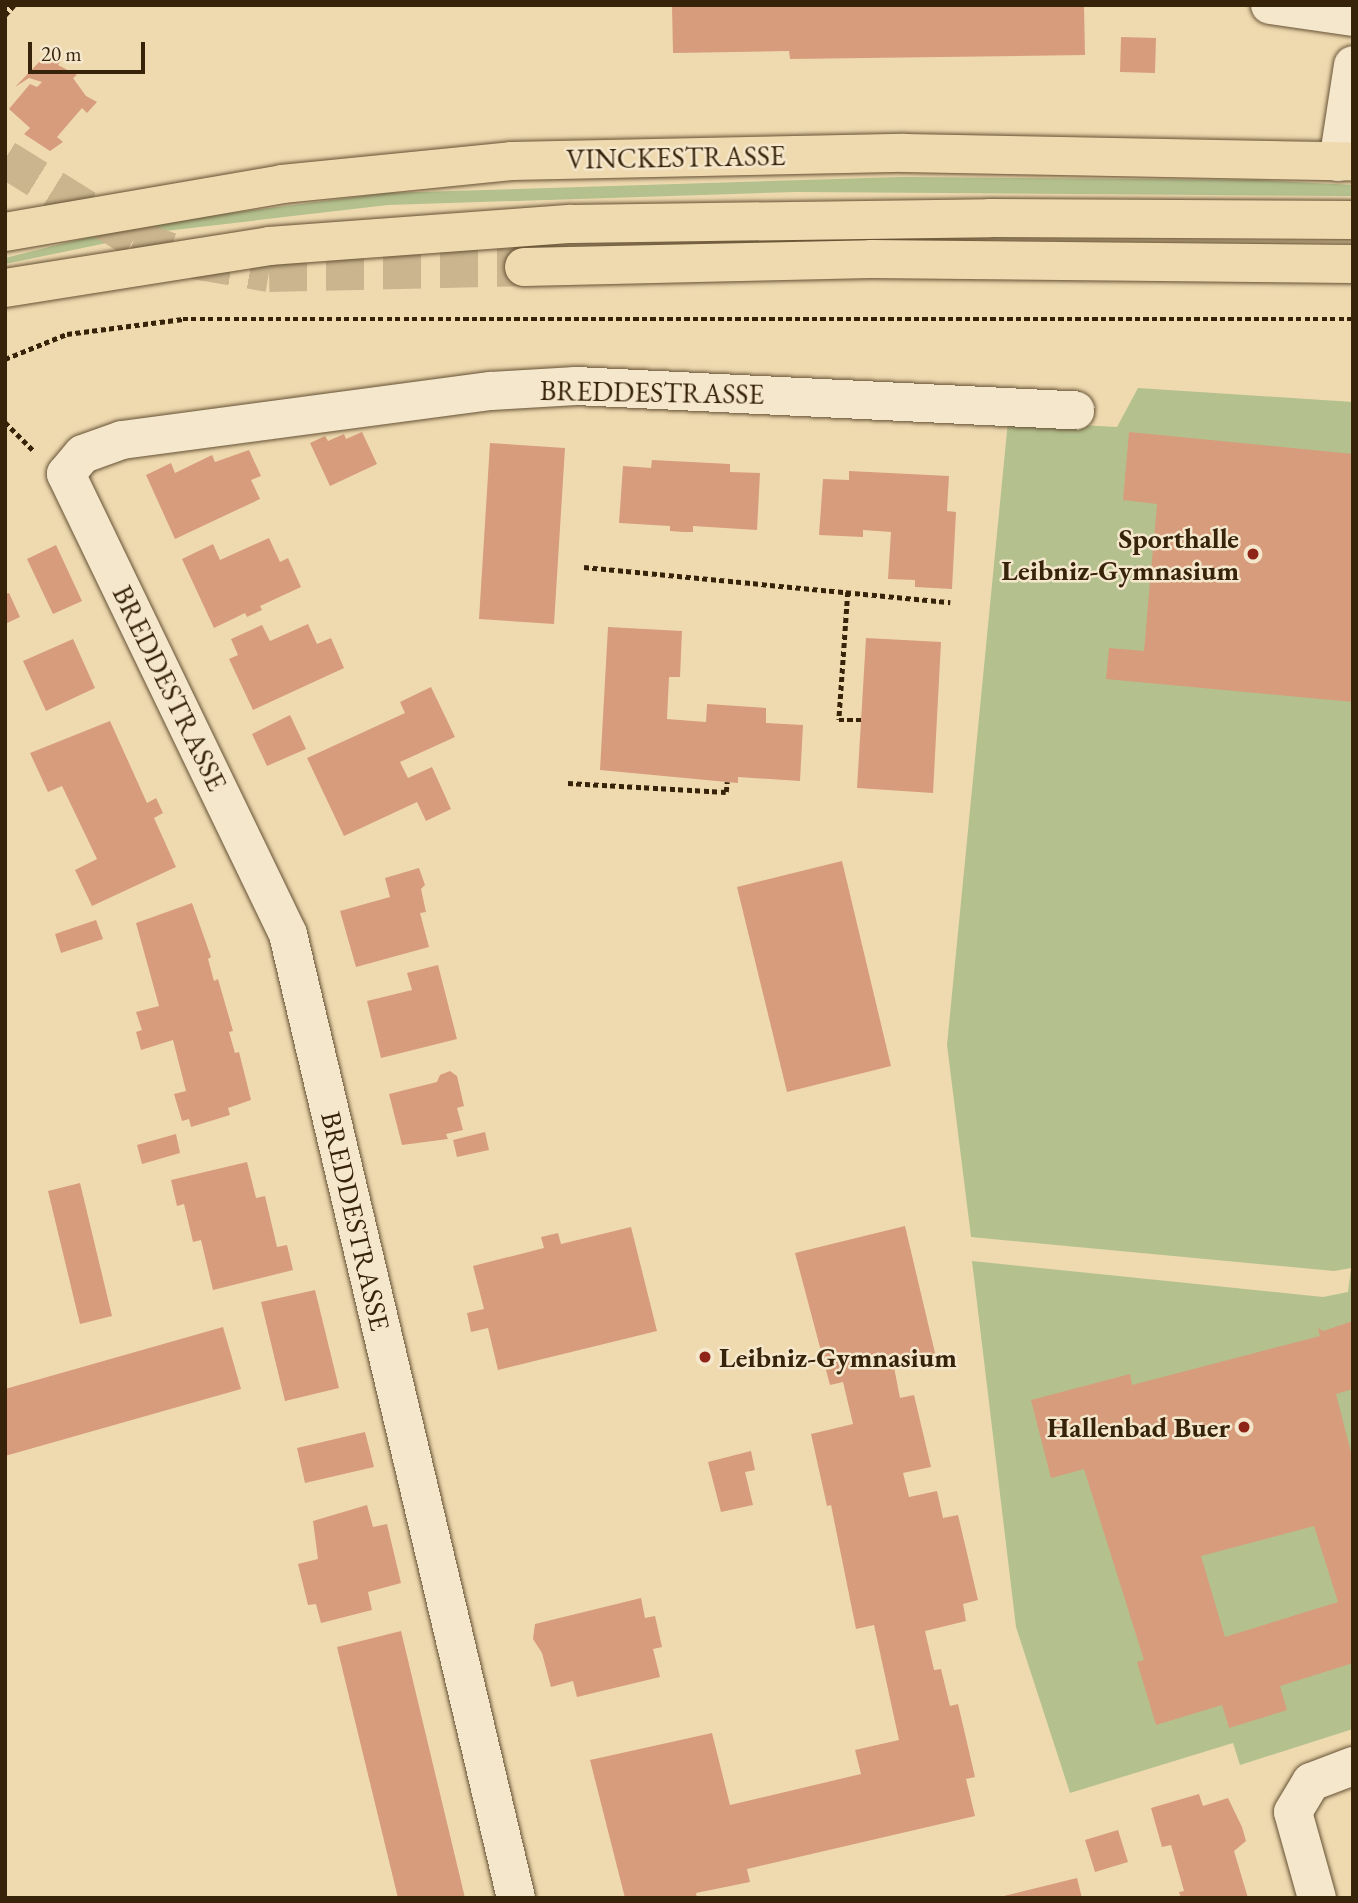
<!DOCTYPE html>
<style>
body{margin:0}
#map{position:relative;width:1358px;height:1903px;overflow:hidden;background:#efdab0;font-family:"EB Garamond",serif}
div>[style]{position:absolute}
.green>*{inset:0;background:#b4c18f}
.building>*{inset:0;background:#d79c7b}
.major-tunnel>*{height:38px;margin-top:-19px;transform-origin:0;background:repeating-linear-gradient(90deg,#cab58f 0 38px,transparent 0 57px)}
.path>*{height:4.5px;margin-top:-2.25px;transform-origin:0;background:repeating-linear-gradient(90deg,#37230a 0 5px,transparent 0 8.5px)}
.roads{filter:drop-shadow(0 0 2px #655134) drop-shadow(0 0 2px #655134)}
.minor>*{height:38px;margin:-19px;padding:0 19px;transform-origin:19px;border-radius:19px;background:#f5e7cc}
.major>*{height:38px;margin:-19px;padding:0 19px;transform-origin:19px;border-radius:19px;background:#efdab0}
.dots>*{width:19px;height:19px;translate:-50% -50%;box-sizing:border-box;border:4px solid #f5e7cc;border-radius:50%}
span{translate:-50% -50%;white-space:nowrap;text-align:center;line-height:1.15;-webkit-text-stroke:5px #f5e7cc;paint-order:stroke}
.street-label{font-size:28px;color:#37230a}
.poi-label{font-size:28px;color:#37230a;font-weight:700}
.right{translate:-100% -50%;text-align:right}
.left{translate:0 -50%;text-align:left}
.frame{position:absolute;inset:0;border:7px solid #37230a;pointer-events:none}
.scale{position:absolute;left:28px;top:42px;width:117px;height:32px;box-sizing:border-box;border:4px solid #37230a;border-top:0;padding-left:9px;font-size:21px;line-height:24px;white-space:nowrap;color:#37230a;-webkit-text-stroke:5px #f5e7cc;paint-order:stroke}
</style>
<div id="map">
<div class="green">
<div style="clip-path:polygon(901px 177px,1257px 180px,1353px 185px,1353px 196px,796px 192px,388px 205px,165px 231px,5px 264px,5px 258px,137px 225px,387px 193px)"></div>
<div style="clip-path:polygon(1138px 388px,1353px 402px,1353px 1729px,1240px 1765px,1233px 1743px,1070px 1793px,1016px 1627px,972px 1261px,1323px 1297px,1348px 1292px,1351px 1268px,1334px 1271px,971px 1237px,947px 1045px,1008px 421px,1117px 427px)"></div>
</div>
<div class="building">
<div style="clip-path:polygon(672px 5px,1084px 5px,1085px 55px,790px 59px,789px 51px,673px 53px)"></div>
<div style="clip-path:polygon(1121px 37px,1156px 38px,1155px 73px,1120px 72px)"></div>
<div style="clip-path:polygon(56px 56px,61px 61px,58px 65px,77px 75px,73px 78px,86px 96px,97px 102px,87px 113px,82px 108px,57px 137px,63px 142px,50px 151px,24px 134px,30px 128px,9px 109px,30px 84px,37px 87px,42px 82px,29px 78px,15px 87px,43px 58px)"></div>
<div style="clip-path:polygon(362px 432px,377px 464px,330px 486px,310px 443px,325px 436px,328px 441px,344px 434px,346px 439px)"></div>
<div style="clip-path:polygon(1129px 432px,1353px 454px,1353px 702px,1106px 679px,1109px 648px,1144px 651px,1148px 605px,1157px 504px,1123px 500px)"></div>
<div style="clip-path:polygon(490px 443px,565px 448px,554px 624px,479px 619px)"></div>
<div style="clip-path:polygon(249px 450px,261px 476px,251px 480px,260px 499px,175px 539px,146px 475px,171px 463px,175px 473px,212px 455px,215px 462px)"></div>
<div style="clip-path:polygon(652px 460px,730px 464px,730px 472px,760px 473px,757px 530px,693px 526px,693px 532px,683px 532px,670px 531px,670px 526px,619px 523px,623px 466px,651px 468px)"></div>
<div style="clip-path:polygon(849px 471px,949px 476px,947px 511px,956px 512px,952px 589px,915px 587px,915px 580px,888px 579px,891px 532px,863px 530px,863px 537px,819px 535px,823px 479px,849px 480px)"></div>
<div style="clip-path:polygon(269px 538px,280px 562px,288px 558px,301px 587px,260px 606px,262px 610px,247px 617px,245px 613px,214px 628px,182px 559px,213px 544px,220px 560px)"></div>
<div style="clip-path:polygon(56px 545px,82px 601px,53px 614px,27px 559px)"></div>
<div style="clip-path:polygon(9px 593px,20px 617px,5px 624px,5px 594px)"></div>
<div style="clip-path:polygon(308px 624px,317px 644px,331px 638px,344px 668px,253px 710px,229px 659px,238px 655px,231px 639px,262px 625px,270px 641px)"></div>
<div style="clip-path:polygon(608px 627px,682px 631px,680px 677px,669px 677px,667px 719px,706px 722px,707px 704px,766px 708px,766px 723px,803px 725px,800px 781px,738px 777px,738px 783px,600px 770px)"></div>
<div style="clip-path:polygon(866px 638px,941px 642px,933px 793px,857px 788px)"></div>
<div style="clip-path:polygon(73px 639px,95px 688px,46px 711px,23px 661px)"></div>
<div style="clip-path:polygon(431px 687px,455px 737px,400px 762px,408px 778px,432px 767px,451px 809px,426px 821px,417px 802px,344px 836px,307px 758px,405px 713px,400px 702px)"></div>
<div style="clip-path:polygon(290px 715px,306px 749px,267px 766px,252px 734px)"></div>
<div style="clip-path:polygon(110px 721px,147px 803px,156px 798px,163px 813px,154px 818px,176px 867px,92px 906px,75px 870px,97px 859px,62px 786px,48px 792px,30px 753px)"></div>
<div style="clip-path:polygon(842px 861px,891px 1066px,787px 1092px,737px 887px)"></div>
<div style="clip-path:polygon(419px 868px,425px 885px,421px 889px,426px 912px,420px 913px,429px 947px,356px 967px,340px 911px,390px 897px,385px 878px)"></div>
<div style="clip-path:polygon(192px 903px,211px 957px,208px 959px,214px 981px,218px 979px,233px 1031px,229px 1032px,235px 1053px,239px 1052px,251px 1100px,228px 1108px,230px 1115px,191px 1127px,189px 1119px,182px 1121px,174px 1094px,186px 1091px,173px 1040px,141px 1050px,136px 1032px,142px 1030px,136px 1012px,159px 1006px,136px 923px)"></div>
<div style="clip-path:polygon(96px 920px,103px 939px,61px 953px,55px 934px)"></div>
<div style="clip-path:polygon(438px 965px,457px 1039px,381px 1058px,367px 1001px,412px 990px,407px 973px)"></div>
<div style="clip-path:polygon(450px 1071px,457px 1076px,464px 1106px,457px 1108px,463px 1130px,446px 1134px,448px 1139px,402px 1145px,389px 1094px,437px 1082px,440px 1075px)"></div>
<div style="clip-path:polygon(485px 1132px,489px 1150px,457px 1157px,453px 1140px)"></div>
<div style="clip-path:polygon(176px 1134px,180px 1153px,142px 1164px,137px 1145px)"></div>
<div style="clip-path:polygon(247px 1162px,256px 1198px,265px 1196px,277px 1247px,287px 1245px,293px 1270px,213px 1290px,201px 1240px,193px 1242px,184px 1204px,177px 1206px,171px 1180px)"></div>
<div style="clip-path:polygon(80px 1183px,112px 1316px,80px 1324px,48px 1191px)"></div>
<div style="clip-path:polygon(905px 1226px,935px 1353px,893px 1362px,900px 1398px,914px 1395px,931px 1467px,903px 1473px,909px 1497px,937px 1491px,943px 1518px,958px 1515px,978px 1600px,963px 1604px,966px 1621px,925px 1631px,934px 1670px,941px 1669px,950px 1706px,958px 1704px,975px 1777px,966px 1779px,975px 1816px,747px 1869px,750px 1882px,696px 1893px,697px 1898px,625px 1898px,590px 1760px,712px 1733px,730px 1805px,861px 1774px,855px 1750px,899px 1740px,874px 1625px,856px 1629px,831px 1505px,827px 1506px,811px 1434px,853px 1424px,843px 1382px,830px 1385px,795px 1253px)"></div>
<div style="clip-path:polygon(631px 1227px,657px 1331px,498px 1370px,488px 1328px,471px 1332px,467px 1313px,484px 1309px,473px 1266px,544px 1248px,541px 1237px,558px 1233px,561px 1244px)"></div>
<div style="clip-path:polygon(315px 1290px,339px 1388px,285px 1401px,261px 1302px)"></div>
<div style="clip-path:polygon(evenodd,1353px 1321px,1353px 1389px,1336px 1394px,1353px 1460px,1353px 1663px,1280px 1686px,1287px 1710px,1229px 1728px,1222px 1705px,1156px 1725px,1137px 1662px,1144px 1660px,1084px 1469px,1051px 1478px,1031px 1400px,1130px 1374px,1132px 1385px,1320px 1336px,1318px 1328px,1323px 1331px,1353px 1321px,1314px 1526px,1338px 1602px,1225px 1637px,1201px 1556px,1314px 1526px)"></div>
<div style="clip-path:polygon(223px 1327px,241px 1389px,5px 1456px,5px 1389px)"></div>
<div style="clip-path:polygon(365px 1432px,374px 1467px,305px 1483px,297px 1448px)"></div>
<div style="clip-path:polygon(751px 1451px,755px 1470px,745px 1472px,753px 1505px,721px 1512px,708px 1462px)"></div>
<div style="clip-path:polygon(367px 1505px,373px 1527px,387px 1524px,401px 1583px,368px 1592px,372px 1610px,321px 1623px,316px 1604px,308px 1605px,298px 1564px,318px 1559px,313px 1521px)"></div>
<div style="clip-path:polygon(641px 1598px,645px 1618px,655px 1616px,662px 1647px,653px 1649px,660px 1677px,577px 1697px,573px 1681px,551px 1687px,542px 1653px,533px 1639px,535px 1624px)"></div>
<div style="clip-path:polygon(401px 1631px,465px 1898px,398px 1898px,337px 1647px)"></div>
<div style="clip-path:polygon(1199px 1794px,1203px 1806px,1228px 1798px,1242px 1827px,1246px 1841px,1234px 1851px,1248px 1898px,1181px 1898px,1179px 1892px,1184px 1891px,1171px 1845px,1162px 1847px,1151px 1808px)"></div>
<div style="clip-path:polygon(1118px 1830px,1128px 1862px,1095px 1872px,1085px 1840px)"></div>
<div style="clip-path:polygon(1077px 1878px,1082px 1898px,1000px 1898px,1000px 1897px)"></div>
</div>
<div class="major-tunnel">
<div style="left:5px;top:159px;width:152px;rotate:31.8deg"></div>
<div style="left:134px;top:239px;width:64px;rotate:19.3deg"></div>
<div style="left:194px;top:260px;width:76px;rotate:9.8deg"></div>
<div style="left:269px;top:273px;width:255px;rotate:-1.3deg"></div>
</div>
<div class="path">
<div style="left:5px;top:15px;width:13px;rotate:-48deg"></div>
<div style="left:5px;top:359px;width:67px;rotate:-22deg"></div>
<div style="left:67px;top:334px;width:117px;rotate:-7.4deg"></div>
<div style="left:183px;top:319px;width:1170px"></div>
<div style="left:5px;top:422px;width:41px;rotate:45deg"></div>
<div style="left:584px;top:567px;width:368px;rotate:5.5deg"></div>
<div style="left:848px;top:592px;width:128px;rotate:94deg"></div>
<div style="left:839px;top:720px;width:22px"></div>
<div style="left:568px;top:783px;width:158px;rotate:3.3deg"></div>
<div style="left:726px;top:792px;width:10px;rotate:-84deg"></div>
</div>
<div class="roads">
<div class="minor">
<div style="left:1270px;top:5px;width:84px;rotate:8.2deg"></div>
<div style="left:1338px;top:162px;width:98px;rotate:-81.2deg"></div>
<div style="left:516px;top:1898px;width:991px;rotate:-103.31deg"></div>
<div style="left:288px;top:934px;width:511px;rotate:-115.76deg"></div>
<div style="left:66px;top:474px;width:26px;rotate:-50deg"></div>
<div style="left:83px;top:454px;width:41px;rotate:-19.7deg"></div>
<div style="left:122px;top:440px;width:372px;rotate:-7.6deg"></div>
<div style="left:491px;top:391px;width:85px;rotate:-3.4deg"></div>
<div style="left:576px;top:386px;width:500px;rotate:2.8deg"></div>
<div style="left:1317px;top:1898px;width:89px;rotate:-105.6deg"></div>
<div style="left:1293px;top:1812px;width:35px;rotate:-59deg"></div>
<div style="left:1311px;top:1782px;width:45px;rotate:-20.9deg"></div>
</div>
<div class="major">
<div style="left:5px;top:232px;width:281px;rotate:-9.8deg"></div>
<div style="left:282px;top:184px;width:230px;rotate:-5.7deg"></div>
<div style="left:511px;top:161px;width:393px;rotate:-1.2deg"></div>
<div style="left:904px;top:153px;width:449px;rotate:1.1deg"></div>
<div style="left:524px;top:267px;width:347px;rotate:-1.3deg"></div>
<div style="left:871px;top:259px;width:482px;rotate:0.6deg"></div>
<div style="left:5px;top:288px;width:267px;rotate:-9deg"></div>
<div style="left:269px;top:246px;width:303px;rotate:-4.2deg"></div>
<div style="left:571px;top:224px;width:419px;rotate:-0.8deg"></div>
<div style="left:990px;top:218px;width:363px;rotate:0.3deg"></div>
</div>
</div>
<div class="dots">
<div style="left:1253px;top:554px;background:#8f2418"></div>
<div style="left:705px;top:1357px;background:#8f2418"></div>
<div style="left:1244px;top:1427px;background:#8f2418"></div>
</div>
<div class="street-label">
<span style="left:676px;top:157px;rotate:-1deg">VINCKESTRASSE</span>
<span style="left:652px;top:392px;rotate:1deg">BREDDESTRASSE</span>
<span style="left:170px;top:688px;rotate:64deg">BREDDESTRASSE</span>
<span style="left:356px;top:1221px;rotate:77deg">BREDDESTRASSE</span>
</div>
<div class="poi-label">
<span class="right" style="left:1239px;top:554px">Sporthalle<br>Leibniz-Gymnasium</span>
<span class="left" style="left:719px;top:1357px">Leibniz-Gymnasium</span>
<span class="right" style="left:1230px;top:1427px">Hallenbad Buer</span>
</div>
<div class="frame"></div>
<div class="scale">20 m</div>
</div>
